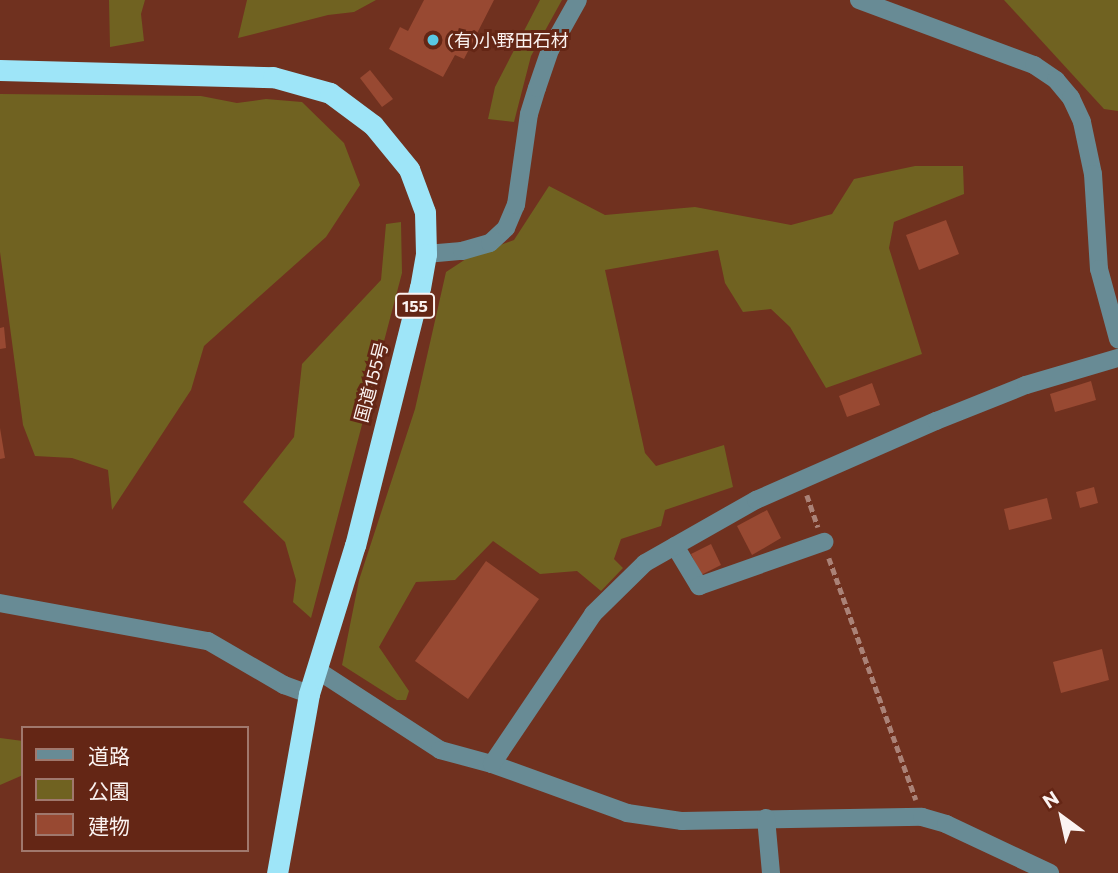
<!DOCTYPE html>
<meta charset="utf-8">
<style>
body{margin:0}
#map{position:relative;width:1118px;height:873px;overflow:hidden;background:#70311f;font-family:Commissioner,"Noto Sans JP",sans-serif}
div>[style]{position:absolute}
.green>*{inset:0;background:#706221}
.building>*{inset:0;background:#984932}
.path>*{height:4.5px;margin-top:-2.25px;transform-origin:0;background:repeating-linear-gradient(90deg,#aa8277 0 7px,transparent 0 10.5px)}
.minor>*{height:18px;margin:-9px;padding:0 9px;transform-origin:9px;border-radius:9px;background:#688b95}
.highway>*{height:21px;margin:-10.5px;padding:0 10.5px;transform-origin:10.5px;border-radius:10.5px;background:#9ee5f8}
.dots>*{width:19px;height:19px;translate:-50% -50%;box-sizing:border-box;border:4px solid #642615;border-radius:50%}
span{translate:-50% -50%;white-space:nowrap;text-align:center;line-height:1.15;-webkit-text-stroke:6px #642615;paint-order:stroke}
.shield-label span{padding:2px 5px;background:#642615;border:2px solid;border-radius:5px;-webkit-text-stroke-width:0}
.shield-label{font-size:16px;color:#fbf3f1;font-weight:700}
.poi-label{font-size:18px;color:#fbf3f1}
.left{translate:0 -50%;text-align:left}
.street-label{font-size:18px;color:#fbf3f1}
.legend{position:absolute;left:21px;top:726px;width:228px;height:126px;box-sizing:border-box;background:#642615;border:2px solid #a0786d;margin:0;padding:9px 12px;list-style:none;font-size:21px;color:#fbf3f1}
.legend li{display:flex;align-items:center;gap:14px;height:35px}
.legend b{width:35px;border:2px solid #a0786d}
.north{position:absolute;left:1027px;top:782px;width:70px;height:70px;-webkit-text-stroke:5px #642615;paint-order:stroke;rotate:327deg;font-size:19px;font-weight:700;line-height:28px;text-align:center;color:#fbf3f1}
.north::after{content:'';display:block;margin:auto;width:24px;height:32px;background:#fbf3f1;clip-path:polygon(50% 0,100% 100%,50% 72%,0 100%)}
</style>
<div id="map">
<div class="green">
<div style="clip-path:polygon(109px 0,145px 0,141px 14px,144px 41px,110px 47px)"></div>
<div style="clip-path:polygon(247px 0,376px 0,354px 12px,328px 15px,238px 38px)"></div>
<div style="clip-path:polygon(540px 0,562px 0,531px 56px,514px 122px,488px 119px,495px 87px)"></div>
<div style="clip-path:polygon(1004px 0,1118px 0,1118px 111px,1104px 109px)"></div>
<div style="clip-path:polygon(0 94px,201px 96px,237px 103px,266px 99px,302px 102px,344px 143px,360px 185px,326px 237px,204px 346px,191px 390px,112px 510px,108px 470px,72px 458px,35px 456px,23px 425px,0 252px)"></div>
<div style="clip-path:polygon(915px 166px,963px 166px,964px 194px,894px 222px,889px 248px,922px 354px,826px 388px,790px 327px,771px 309px,743px 312px,725px 283px,718px 250px,605px 270px,645px 453px,656px 466px,724px 445px,733px 487px,665px 510px,661px 526px,621px 539px,614px 559px,623px 568px,601px 591px,577px 571px,540px 574px,493px 541px,455px 580px,416px 582px,379px 647px,409px 691px,406px 700px,397px 700px,342px 665px,359px 580px,415px 409px,446px 272px,472px 255px,514px 240px,549px 186px,605px 215px,695px 207px,791px 225px,832px 214px,854px 179px)"></div>
<div style="clip-path:polygon(401px 222px,402px 273px,311px 618px,293px 602px,296px 580px,285px 542px,243px 502px,294px 437px,302px 364px,381px 280px,386px 224px)"></div>
<div style="clip-path:polygon(0 738px,23px 741px,23px 775px,0 785px)"></div>
</div>
<div class="building">
<div style="clip-path:polygon(424px 0,494px 0,464px 59px,455px 55px,443px 77px,389px 49px,400px 27px,408px 31px)"></div>
<div style="clip-path:polygon(370px 70px,393px 99px,382px 107px,360px 78px)"></div>
<div style="clip-path:polygon(946px 220px,959px 254px,919px 270px,906px 235px)"></div>
<div style="clip-path:polygon(4px 327px,6px 348px,0 349px,0 328px)"></div>
<div style="clip-path:polygon(1091px 381px,1096px 400px,1055px 412px,1050px 394px)"></div>
<div style="clip-path:polygon(872px 383px,880px 405px,847px 417px,839px 396px)"></div>
<div style="clip-path:polygon(0 428px,5px 458px,0 459px)"></div>
<div style="clip-path:polygon(1094px 487px,1098px 503px,1080px 508px,1076px 492px)"></div>
<div style="clip-path:polygon(1047px 498px,1052px 519px,1009px 530px,1004px 509px)"></div>
<div style="clip-path:polygon(767px 510px,781px 538px,752px 555px,737px 526px)"></div>
<div style="clip-path:polygon(711px 544px,721px 565px,701px 575px,691px 554px)"></div>
<div style="clip-path:polygon(486px 561px,539px 599px,468px 699px,415px 661px)"></div>
<div style="clip-path:polygon(1102px 649px,1109px 680px,1061px 693px,1053px 662px)"></div>
</div>
<div class="path">
<div style="left:807px;top:495px;width:34px;rotate:71deg"></div>
<div style="left:829px;top:558px;width:257px;rotate:70.2deg"></div>
</div>
<div class="minor">
<div style="left:859px;top:0;width:187px;rotate:20.4deg"></div>
<div style="left:1034px;top:65px;width:27px;rotate:34deg"></div>
<div style="left:1056px;top:80px;width:23px;rotate:50deg"></div>
<div style="left:1071px;top:98px;width:26px;rotate:65deg"></div>
<div style="left:1082px;top:122px;width:53px;rotate:78.1deg"></div>
<div style="left:1093px;top:174px;width:95px;rotate:86.4deg"></div>
<div style="left:1099px;top:269px;width:73px;rotate:74.8deg"></div>
<div style="left:426px;top:254px;width:36px;rotate:-5deg"></div>
<div style="left:462px;top:251px;width:29px;rotate:-16deg"></div>
<div style="left:490px;top:243px;width:22px;rotate:-43deg"></div>
<div style="left:506px;top:228px;width:25px;rotate:-67deg"></div>
<div style="left:516px;top:205px;width:92px;rotate:-81.9deg"></div>
<div style="left:529px;top:114px;width:27px;rotate:-73deg"></div>
<div style="left:537px;top:88px;width:40px;rotate:-71.1deg"></div>
<div style="left:550px;top:50px;width:57px;rotate:-60.8deg"></div>
<div style="left:675px;top:546px;width:47px;rotate:59deg"></div>
<div style="left:699px;top:586px;width:133px;rotate:-19.4deg"></div>
<div style="left:0;top:603px;width:211px;rotate:10.4deg"></div>
<div style="left:208px;top:641px;width:88px;rotate:30.1deg"></div>
<div style="left:284px;top:685px;width:27px;rotate:20deg"></div>
<div style="left:317px;top:670px;width:147px;rotate:33deg"></div>
<div style="left:440px;top:750px;width:54px;rotate:15.1deg"></div>
<div style="left:492px;top:764px;width:144px;rotate:19.9deg"></div>
<div style="left:627px;top:813px;width:56px;rotate:8.3deg"></div>
<div style="left:682px;top:821px;width:240px;rotate:-1deg"></div>
<div style="left:922px;top:817px;width:25px;rotate:16deg"></div>
<div style="left:946px;top:824px;width:115px;rotate:25.2deg"></div>
<div style="left:492px;top:764px;width:181px;rotate:-56deg"></div>
<div style="left:593px;top:614px;width:73px;rotate:-44.4deg"></div>
<div style="left:645px;top:563px;width:128px;rotate:-29.6deg"></div>
<div style="left:756px;top:500px;width:197px;rotate:-23.7deg"></div>
<div style="left:936px;top:421px;width:97px;rotate:-21.8deg"></div>
<div style="left:1026px;top:385px;width:96px;rotate:-16.4deg"></div>
<div style="left:766px;top:818px;width:55px;rotate:84.8deg"></div>
</div>
<div class="highway">
<div style="left:0;top:70px;width:273px;rotate:1.5deg"></div>
<div style="left:273px;top:77px;width:59px;rotate:15.7deg"></div>
<div style="left:330px;top:93px;width:54px;rotate:36.7deg"></div>
<div style="left:373px;top:125px;width:57px;rotate:50.7deg"></div>
<div style="left:409px;top:169px;width:46px;rotate:69.6deg"></div>
<div style="left:425px;top:212px;width:42px;rotate:88.6deg"></div>
<div style="left:426px;top:254px;width:34px;rotate:100deg"></div>
<div style="left:420px;top:287px;width:266px;rotate:104.1deg"></div>
<div style="left:355px;top:545px;width:156px;rotate:107.2deg"></div>
<div style="left:309px;top:694px;width:182px;rotate:100.1deg"></div>
</div>
<div class="dots">
<div style="left:433px;top:40px;background:#59c8e4"></div>
</div>
<div class="shield-label">
<span style="left:415px;top:306px">155</span>
</div>
<div class="poi-label">
<span class="left" style="left:447px;top:40px">(有)小野田石材</span>
</div>
<div class="street-label">
<span style="left:371px;top:382px;rotate:-75deg">国道155号</span>
</div>
<ul class="legend">
<li><b style="height:9px;background:#688b95"></b>道路</li>
<li><b style="height:19px;background:#706221"></b>公園</li>
<li><b style="height:19px;background:#984932"></b>建物</li>
</ul>
<div class="north">N</div>
</div>
